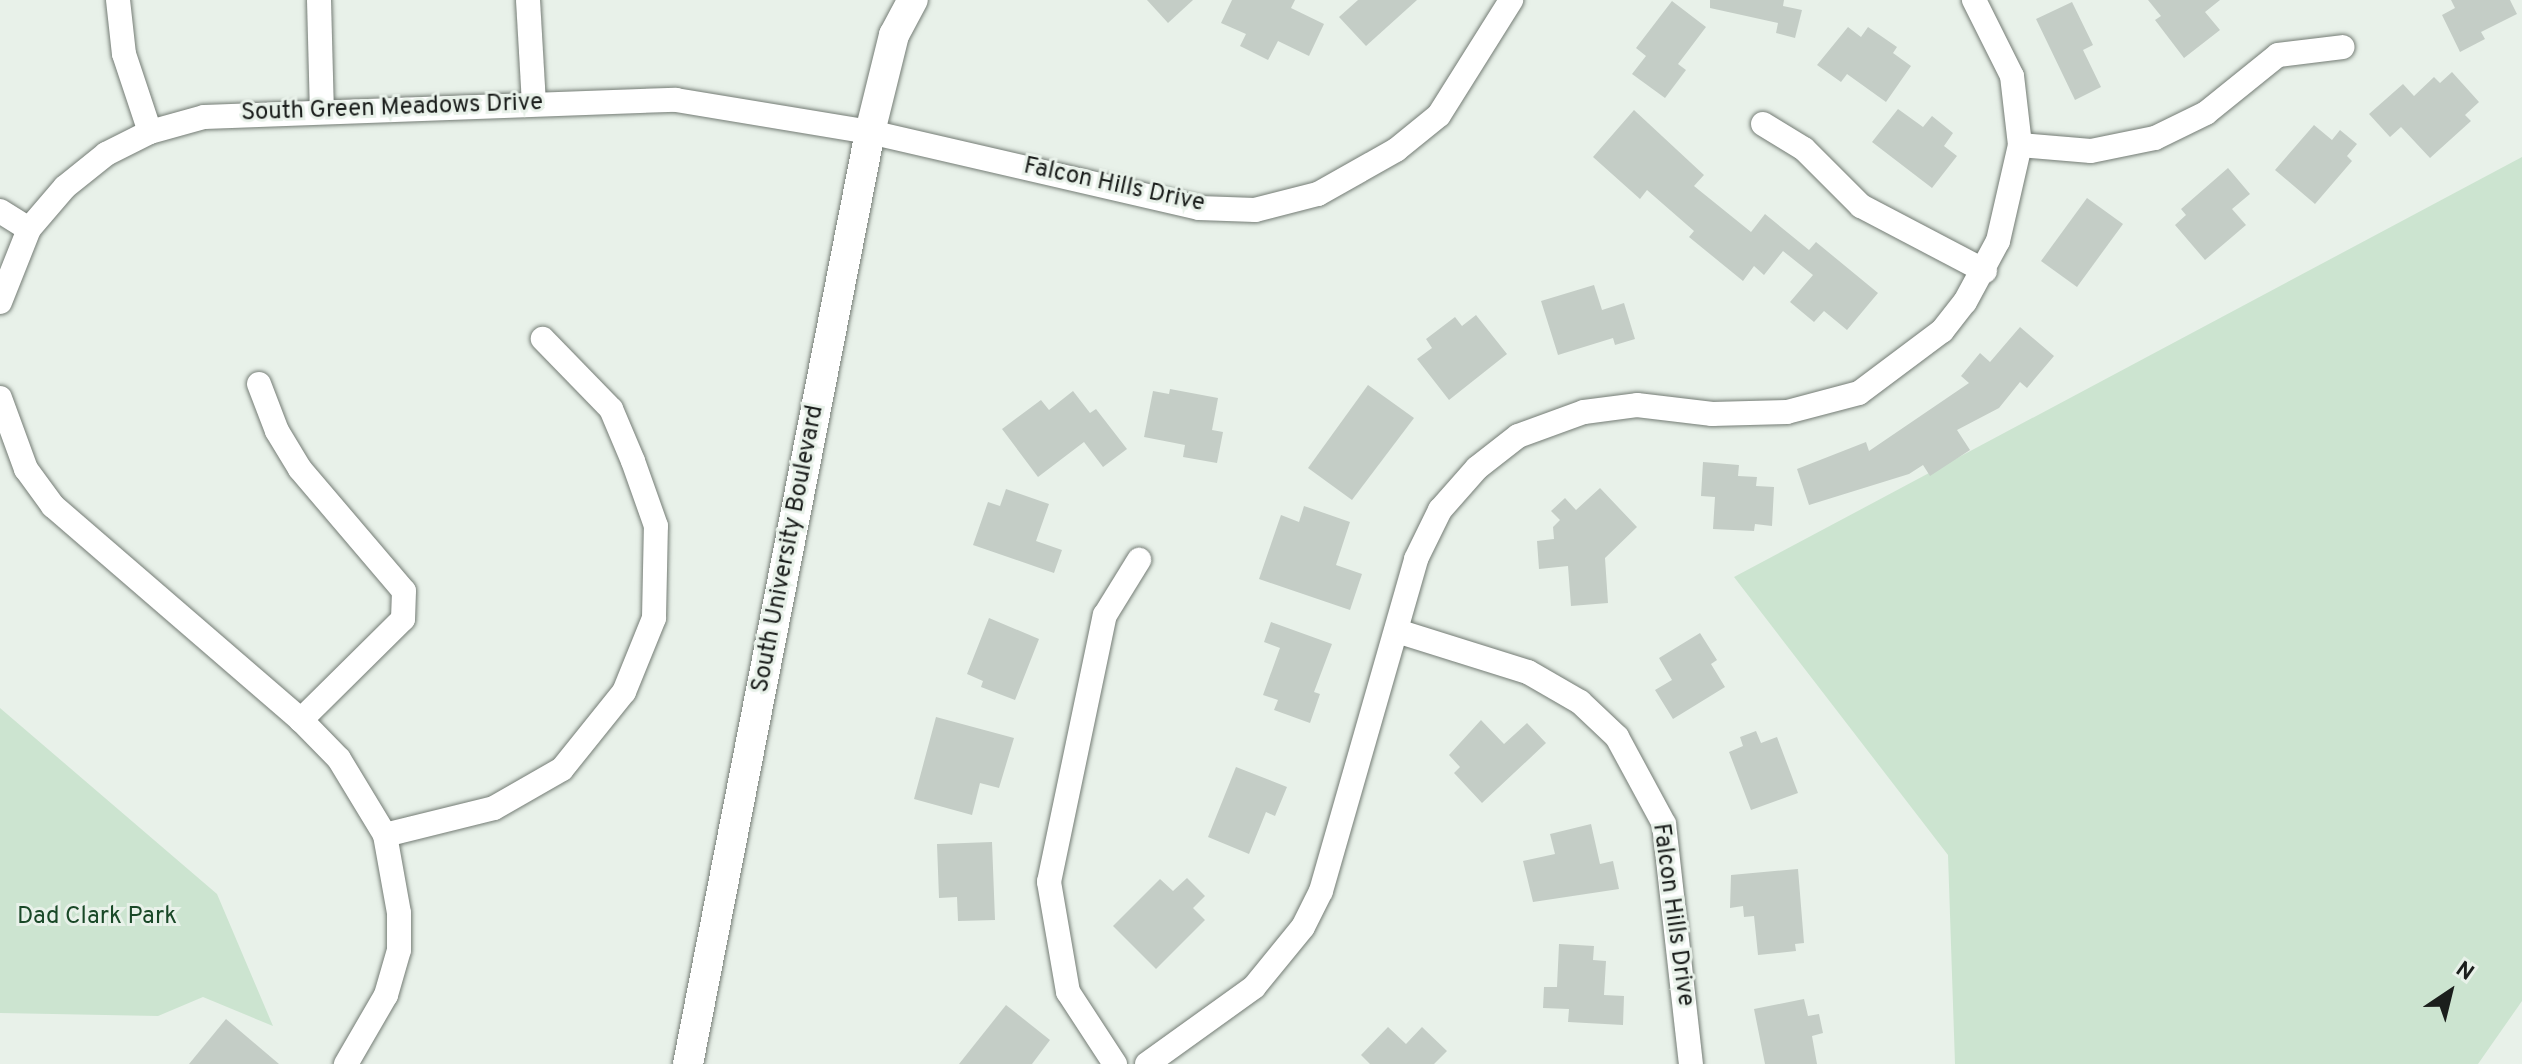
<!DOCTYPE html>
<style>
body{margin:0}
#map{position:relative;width:2522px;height:1064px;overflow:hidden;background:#e8f1e9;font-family:Overpass,sans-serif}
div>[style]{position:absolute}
.green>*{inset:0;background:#cce4d0}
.building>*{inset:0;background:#c4cdc6}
.roads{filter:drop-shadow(0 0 2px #747c75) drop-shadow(0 0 2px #747c75)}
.minor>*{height:24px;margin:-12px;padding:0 12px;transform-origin:12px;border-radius:12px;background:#fff}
.major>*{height:30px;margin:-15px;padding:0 15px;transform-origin:15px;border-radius:15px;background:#fff}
span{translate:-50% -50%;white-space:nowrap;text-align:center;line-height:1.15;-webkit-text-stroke:6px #e8f1e9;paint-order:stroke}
.street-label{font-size:24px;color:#1b1e1c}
.park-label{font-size:24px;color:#194827}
.north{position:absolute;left:2410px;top:952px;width:80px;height:80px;-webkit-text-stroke:6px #e8f1e9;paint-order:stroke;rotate:35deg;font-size:22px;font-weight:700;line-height:32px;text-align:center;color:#1b1e1c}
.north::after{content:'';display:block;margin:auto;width:28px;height:36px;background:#1b1e1c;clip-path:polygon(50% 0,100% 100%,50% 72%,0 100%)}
</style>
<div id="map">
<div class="green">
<div style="clip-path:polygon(2522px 157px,2522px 1001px,2478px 1064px,1955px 1064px,1948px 855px,1734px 577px)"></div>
<div style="clip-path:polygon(0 708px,217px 894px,273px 1026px,203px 997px,158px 1016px,0 1013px)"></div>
</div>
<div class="building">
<div style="clip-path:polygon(1147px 0,1193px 0,1168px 23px)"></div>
<div style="clip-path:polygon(1232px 0,1295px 0,1291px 8px,1324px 24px,1309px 56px,1278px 41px,1268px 60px,1240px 46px,1246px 34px,1221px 23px)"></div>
<div style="clip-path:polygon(1358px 0,1417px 0,1366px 46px,1339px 17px)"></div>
<div style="clip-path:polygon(1710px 0,1784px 0,1783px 6px,1802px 10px,1795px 38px,1776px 33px,1778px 23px,1710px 8px)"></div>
<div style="clip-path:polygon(2148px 0,2220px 0,2205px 12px,2220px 30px,2184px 58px,2155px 20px,2161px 16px)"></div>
<div style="clip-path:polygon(2451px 0,2510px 0,2517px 14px,2481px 32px,2485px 39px,2460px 52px,2442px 15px,2455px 8px)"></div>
<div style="clip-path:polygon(1672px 1px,1706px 27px,1678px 64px,1686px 70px,1665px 98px,1632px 74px,1646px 56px,1636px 48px)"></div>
<div style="clip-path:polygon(2072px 2px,2093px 45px,2083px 50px,2101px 87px,2075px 100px,2036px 19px)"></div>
<div style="clip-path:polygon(1848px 27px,1861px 37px,1868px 27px,1897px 47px,1893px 53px,1911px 66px,1886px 102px,1847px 74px,1841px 82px,1817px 65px)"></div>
<div style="clip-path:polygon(2452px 72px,2479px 102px,2465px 115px,2471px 121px,2430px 158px,2401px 127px,2390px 137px,2369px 114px,2403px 84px,2414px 96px,2434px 77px,2440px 83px)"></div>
<div style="clip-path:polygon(1898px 109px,1923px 127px,1932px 116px,1953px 133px,1944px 146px,1957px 156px,1932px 188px,1872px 142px)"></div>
<div style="clip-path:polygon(1634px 110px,1704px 175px,1694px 186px,1751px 232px,1765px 214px,1809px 250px,1816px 242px,1878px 293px,1847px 330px,1824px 311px,1814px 322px,1790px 302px,1813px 275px,1783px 251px,1764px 275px,1754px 266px,1743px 281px,1689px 237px,1694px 231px,1647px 190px,1640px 199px,1593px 157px)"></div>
<div style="clip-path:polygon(2314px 125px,2332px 140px,2340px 130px,2357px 144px,2347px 156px,2352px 161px,2315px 204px,2275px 170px)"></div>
<div style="clip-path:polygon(2228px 168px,2250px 194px,2232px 209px,2246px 225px,2205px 260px,2175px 225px,2186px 215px,2181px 209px)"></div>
<div style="clip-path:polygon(2087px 198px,2123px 224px,2077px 287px,2041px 261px)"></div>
<div style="clip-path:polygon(1594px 285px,1602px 310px,1624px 303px,1635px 339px,1615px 345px,1613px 338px,1558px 355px,1541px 301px)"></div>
<div style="clip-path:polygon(1476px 315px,1507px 354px,1449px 400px,1417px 359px,1432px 348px,1426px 339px,1455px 317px,1462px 326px)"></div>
<div style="clip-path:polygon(2020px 327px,2054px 356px,2027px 388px,2020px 382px,1999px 408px,1957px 430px,1970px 450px,1930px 476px,1923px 465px,1909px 474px,1809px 505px,1797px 469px,1866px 442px,1869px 451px,1969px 383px,1961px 376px,1980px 353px,1990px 362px)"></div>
<div style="clip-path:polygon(1368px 385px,1414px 418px,1352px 500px,1308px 468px)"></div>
<div style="clip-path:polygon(1170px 389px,1218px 398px,1212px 430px,1223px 432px,1217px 463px,1183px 457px,1185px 445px,1144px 437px,1153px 391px,1169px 394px)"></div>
<div style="clip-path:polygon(1073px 391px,1090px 413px,1096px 409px,1127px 449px,1103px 467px,1084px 442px,1038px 477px,1002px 429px,1041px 400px,1049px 410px)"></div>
<div style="clip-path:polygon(1703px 462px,1739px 465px,1738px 476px,1757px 477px,1756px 486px,1774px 487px,1772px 526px,1755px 524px,1754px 531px,1713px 529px,1715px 497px,1701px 496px)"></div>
<div style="clip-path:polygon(1600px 488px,1637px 527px,1605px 558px,1608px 603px,1571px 606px,1568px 566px,1539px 569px,1537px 541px,1554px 539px,1553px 527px,1560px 520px,1551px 511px,1565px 498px,1576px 510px)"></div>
<div style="clip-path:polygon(1006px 489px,1049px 504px,1036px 541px,1062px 550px,1054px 573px,973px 545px,988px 502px,1000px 506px)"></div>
<div style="clip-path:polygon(1304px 506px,1350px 522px,1336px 565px,1362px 574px,1350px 610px,1259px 579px,1281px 515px,1299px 522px)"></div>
<div style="clip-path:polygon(989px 618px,1039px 639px,1015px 700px,981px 687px,983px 681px,967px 674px)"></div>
<div style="clip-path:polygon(1271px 622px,1332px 644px,1314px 692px,1320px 694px,1310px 723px,1274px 710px,1278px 700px,1263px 695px,1280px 648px,1264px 642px)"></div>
<div style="clip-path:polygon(1700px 633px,1717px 660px,1711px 664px,1725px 687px,1673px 719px,1655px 690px,1672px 680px,1659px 658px)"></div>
<div style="clip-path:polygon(936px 717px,1014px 738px,999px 788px,980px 783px,972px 815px,914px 799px)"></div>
<div style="clip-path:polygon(1481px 720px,1504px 744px,1527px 723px,1546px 743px,1482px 803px,1454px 773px,1460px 767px,1449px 755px)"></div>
<div style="clip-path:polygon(1756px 731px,1761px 743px,1777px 737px,1798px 793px,1751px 810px,1729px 752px,1743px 746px,1740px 737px)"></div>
<div style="clip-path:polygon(1236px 767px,1287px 787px,1275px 816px,1266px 812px,1249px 854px,1208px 837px)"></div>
<div style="clip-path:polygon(1591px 824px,1600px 864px,1613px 861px,1619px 889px,1533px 902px,1523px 861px,1555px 854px,1550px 834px)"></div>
<div style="clip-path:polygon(992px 842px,995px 920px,958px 921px,957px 897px,939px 898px,937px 844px)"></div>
<div style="clip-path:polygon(1798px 869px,1804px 943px,1795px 944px,1796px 951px,1758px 955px,1754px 916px,1744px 917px,1743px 906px,1730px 908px,1731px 875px)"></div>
<div style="clip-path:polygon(1187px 878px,1205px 896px,1193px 908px,1205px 920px,1156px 969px,1113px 926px,1160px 879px,1173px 891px)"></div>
<div style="clip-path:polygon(1559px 944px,1594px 946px,1593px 960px,1606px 961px,1604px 995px,1624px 996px,1623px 1025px,1568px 1022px,1569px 1009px,1543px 1008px,1544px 987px,1557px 987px)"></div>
<div style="clip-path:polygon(1804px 999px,1808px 1016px,1819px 1014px,1823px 1033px,1812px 1036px,1817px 1064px,1765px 1064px,1754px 1009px)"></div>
<div style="clip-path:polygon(1006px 1005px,1050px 1040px,1032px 1064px,959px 1064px)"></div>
<div style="clip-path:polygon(226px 1019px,279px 1064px,189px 1064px)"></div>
<div style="clip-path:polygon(1388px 1027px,1406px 1044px,1422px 1027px,1447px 1051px,1434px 1064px,1370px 1064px,1361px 1055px)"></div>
</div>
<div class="roads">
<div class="minor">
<div style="left:118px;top:0;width:54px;rotate:83.7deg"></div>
<div style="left:124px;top:54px;width:82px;rotate:71.6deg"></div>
<div style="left:319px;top:0;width:112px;rotate:88.5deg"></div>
<div style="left:528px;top:0;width:103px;rotate:86.7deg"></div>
<div style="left:1763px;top:124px;width:48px;rotate:31.4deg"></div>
<div style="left:1804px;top:149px;width:81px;rotate:45deg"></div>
<div style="left:1861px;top:206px;width:140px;rotate:27.7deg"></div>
<div style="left:2020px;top:145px;width:71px;rotate:4.8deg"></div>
<div style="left:2091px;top:151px;width:65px;rotate:-11.5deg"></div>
<div style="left:2155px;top:138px;width:57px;rotate:-26.1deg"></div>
<div style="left:2206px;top:113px;width:92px;rotate:-38.9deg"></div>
<div style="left:2278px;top:55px;width:65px;rotate:-7deg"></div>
<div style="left:0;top:211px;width:34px;rotate:32deg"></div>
<div style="left:0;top:302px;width:79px;rotate:-68.3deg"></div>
<div style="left:29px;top:229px;width:55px;rotate:-49.4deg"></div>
<div style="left:65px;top:187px;width:53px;rotate:-38.8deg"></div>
<div style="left:106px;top:154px;width:49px;rotate:-26.6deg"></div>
<div style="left:150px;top:132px;width:56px;rotate:-15.5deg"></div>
<div style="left:204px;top:117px;width:472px;rotate:-2.1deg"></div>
<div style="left:676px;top:100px;width:197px;rotate:9.4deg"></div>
<div style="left:870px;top:132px;width:338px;rotate:13deg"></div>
<div style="left:1199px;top:208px;width:56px;rotate:2deg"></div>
<div style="left:1255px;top:210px;width:65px;rotate:-14.3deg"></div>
<div style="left:1318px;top:194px;width:90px;rotate:-29.4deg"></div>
<div style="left:1396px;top:150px;width:55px;rotate:-39.1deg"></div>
<div style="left:1439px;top:115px;width:136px;rotate:-57.9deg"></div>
<div style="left:259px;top:384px;width:50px;rotate:69deg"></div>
<div style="left:277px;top:431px;width:44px;rotate:58.8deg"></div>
<div style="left:300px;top:469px;width:160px;rotate:49.6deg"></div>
<div style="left:404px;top:591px;width:28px;rotate:92deg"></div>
<div style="left:403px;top:619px;width:144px;rotate:135.3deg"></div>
<div style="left:0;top:398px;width:76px;rotate:69.9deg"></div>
<div style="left:26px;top:469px;width:46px;rotate:53.9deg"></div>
<div style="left:53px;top:506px;width:328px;rotate:40.8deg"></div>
<div style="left:301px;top:720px;width:54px;rotate:45.7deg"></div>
<div style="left:339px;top:759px;width:89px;rotate:58.8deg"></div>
<div style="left:385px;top:835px;width:79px;rotate:79.8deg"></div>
<div style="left:399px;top:913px;width:37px;rotate:90deg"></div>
<div style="left:399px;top:950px;width:47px;rotate:106.1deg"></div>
<div style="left:386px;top:995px;width:80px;rotate:120.1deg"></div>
<div style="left:1397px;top:631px;width:137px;rotate:17.4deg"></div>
<div style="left:1528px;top:672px;width:60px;rotate:30deg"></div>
<div style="left:1580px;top:702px;width:51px;rotate:43.4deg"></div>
<div style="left:1617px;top:737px;width:99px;rotate:61.6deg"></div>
<div style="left:1664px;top:824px;width:242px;rotate:83.6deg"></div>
<div style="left:385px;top:835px;width:112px;rotate:-13.9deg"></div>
<div style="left:494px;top:808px;width:78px;rotate:-29.8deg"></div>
<div style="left:562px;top:769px;width:99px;rotate:-51.2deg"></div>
<div style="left:624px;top:692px;width:80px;rotate:-67.9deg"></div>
<div style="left:654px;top:618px;width:92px;rotate:-88.8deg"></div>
<div style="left:656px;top:526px;width:69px;rotate:-109.5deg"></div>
<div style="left:633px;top:461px;width:56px;rotate:-112.9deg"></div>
<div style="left:611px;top:409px;width:98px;rotate:-134.2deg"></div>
<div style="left:1115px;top:1064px;width:86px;rotate:-123.1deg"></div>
<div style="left:1068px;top:992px;width:112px;rotate:-99.8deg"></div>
<div style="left:1049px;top:882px;width:273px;rotate:-78.2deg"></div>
<div style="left:1105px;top:615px;width:65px;rotate:-58.3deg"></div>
<div style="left:1147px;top:1064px;width:132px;rotate:-35.7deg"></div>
<div style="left:1254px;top:987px;width:77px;rotate:-50.8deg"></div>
<div style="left:1303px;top:927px;width:40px;rotate:-63.4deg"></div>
<div style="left:1321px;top:891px;width:345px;rotate:-74deg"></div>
<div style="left:1416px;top:559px;width:55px;rotate:-63.9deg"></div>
<div style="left:1440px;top:510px;width:56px;rotate:-48.6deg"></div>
<div style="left:1477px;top:468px;width:52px;rotate:-38deg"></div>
<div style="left:1518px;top:436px;width:70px;rotate:-20deg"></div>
<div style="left:1584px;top:412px;width:53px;rotate:-7.5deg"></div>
<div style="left:1637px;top:405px;width:76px;rotate:6.8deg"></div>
<div style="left:1712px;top:414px;width:75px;rotate:-1.5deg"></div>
<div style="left:1787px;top:412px;width:74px;rotate:-14.8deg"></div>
<div style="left:1859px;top:393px;width:104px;rotate:-36.8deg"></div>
<div style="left:1942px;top:331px;width:37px;rotate:-52deg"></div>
<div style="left:1965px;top:302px;width:69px;rotate:-61.6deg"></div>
<div style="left:1998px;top:241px;width:98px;rotate:-77.1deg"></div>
<div style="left:2020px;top:145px;width:69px;rotate:-96.6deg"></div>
<div style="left:2012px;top:76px;width:85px;rotate:-116.6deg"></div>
</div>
<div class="major">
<div style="left:688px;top:1064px;width:950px;rotate:-78.95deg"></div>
<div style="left:870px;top:132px;width:100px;rotate:-76.1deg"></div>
<div style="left:894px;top:35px;width:40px;rotate:-62deg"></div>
</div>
</div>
<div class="street-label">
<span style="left:392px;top:109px;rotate:-2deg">South Green Meadows Drive</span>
<span style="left:1114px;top:186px;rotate:12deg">Falcon Hills Drive</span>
<span style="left:789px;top:549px;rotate:-79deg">South University Boulevard</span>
<span style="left:1672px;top:915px;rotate:82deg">Falcon Hills Drive</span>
</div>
<div class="park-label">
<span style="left:97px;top:918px">Dad Clark Park</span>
</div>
<div class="north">N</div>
</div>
